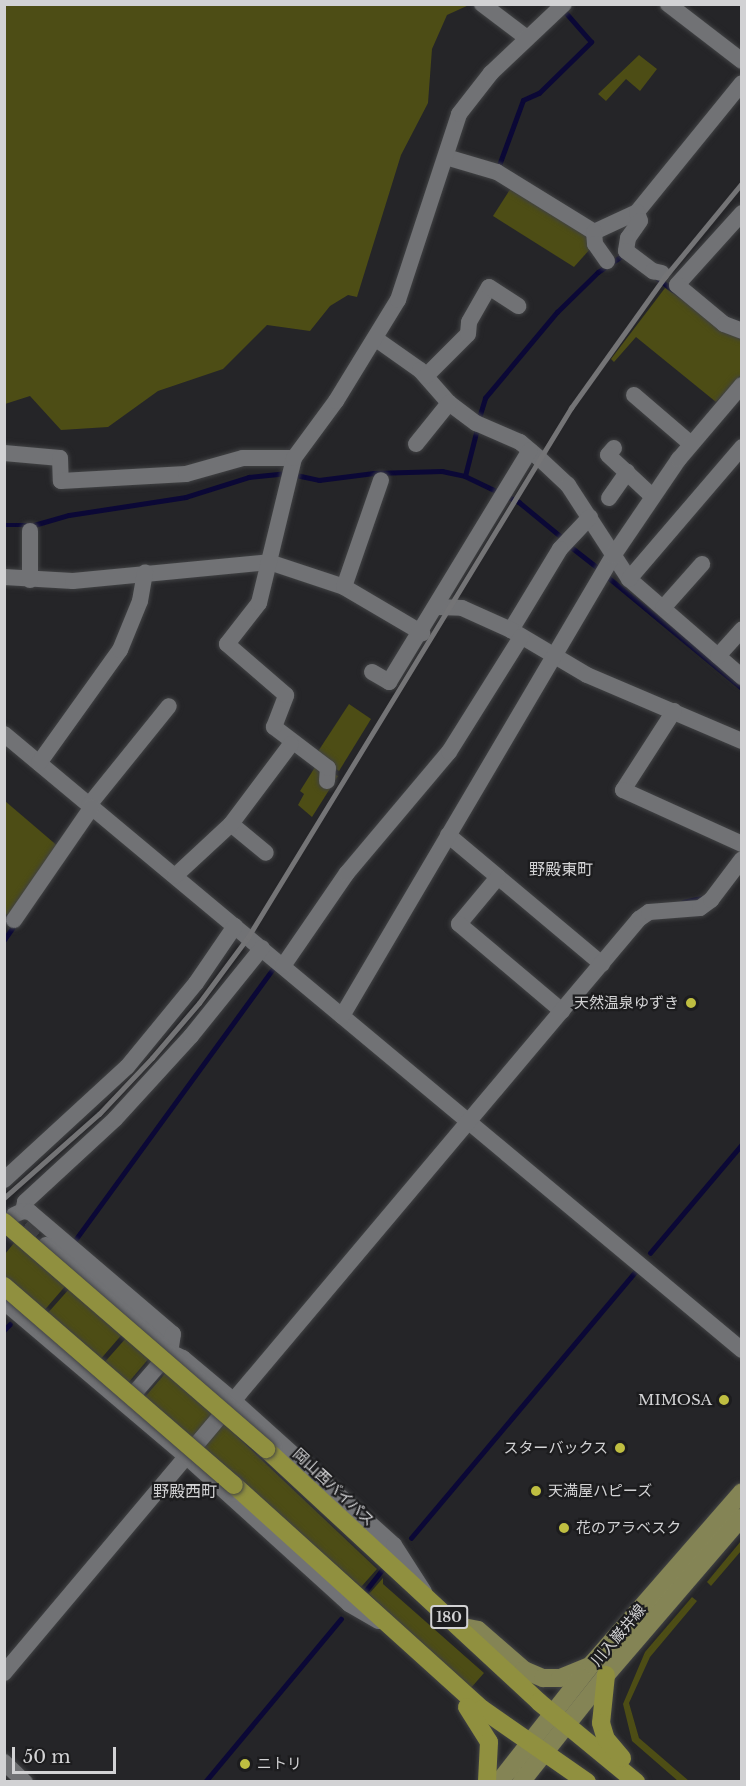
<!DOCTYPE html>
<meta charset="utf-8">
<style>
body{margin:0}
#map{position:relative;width:746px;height:1786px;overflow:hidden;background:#252528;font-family:"Libre Baskerville","Noto Sans JP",serif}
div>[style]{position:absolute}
.green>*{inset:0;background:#4d4d15}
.stream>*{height:4.5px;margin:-2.25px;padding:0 2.25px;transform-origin:2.25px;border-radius:2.25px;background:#0b0836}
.minor-tunnel>*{height:16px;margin-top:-8px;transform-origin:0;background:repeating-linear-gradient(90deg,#3f3f42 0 16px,transparent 0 24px)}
.roads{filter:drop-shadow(0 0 2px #414244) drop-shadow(0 0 2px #414244)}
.minor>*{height:16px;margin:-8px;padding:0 8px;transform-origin:8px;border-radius:8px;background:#717275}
.major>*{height:18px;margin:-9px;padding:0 9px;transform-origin:9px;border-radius:9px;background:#848455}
.highway>*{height:18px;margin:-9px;padding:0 9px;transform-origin:9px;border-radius:9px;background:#90903f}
.rail>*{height:4.5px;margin:-2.25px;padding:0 2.25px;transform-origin:2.25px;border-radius:2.25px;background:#747476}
.bridges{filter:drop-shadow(0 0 2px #414244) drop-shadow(0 0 2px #414244)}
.highway-bridge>*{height:18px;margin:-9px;padding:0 9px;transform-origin:9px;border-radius:9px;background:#90903f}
.dots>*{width:16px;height:16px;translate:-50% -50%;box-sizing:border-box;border:3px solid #1c1c1e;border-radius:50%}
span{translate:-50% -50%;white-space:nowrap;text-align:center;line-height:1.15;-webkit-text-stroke:4.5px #1c1c1e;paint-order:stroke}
.shield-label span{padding:2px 4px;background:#1c1c1e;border:2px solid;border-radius:4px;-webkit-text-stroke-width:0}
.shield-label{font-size:14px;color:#d2d2d4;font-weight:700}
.poi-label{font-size:15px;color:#d2d2d4}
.right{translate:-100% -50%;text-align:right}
.left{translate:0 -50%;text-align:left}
.street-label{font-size:15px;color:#d2d2d4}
.neighbourhood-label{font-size:16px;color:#d2d2d4}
.frame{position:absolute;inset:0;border:6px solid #d2d2d4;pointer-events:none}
.scale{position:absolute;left:12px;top:1747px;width:104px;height:27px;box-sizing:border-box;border:3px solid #d2d2d4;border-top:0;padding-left:8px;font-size:18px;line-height:21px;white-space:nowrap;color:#d2d2d4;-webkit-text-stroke:4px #1c1c1e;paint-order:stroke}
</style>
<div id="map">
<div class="green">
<div style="clip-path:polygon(4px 5px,5px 4px,469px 5px,447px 15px,432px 49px,428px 103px,401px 155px,357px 297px,348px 295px,330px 306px,310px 331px,267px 325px,223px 369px,158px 391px,108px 427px,61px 430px,30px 396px,5px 404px)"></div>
<div style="clip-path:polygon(639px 55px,657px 69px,640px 91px,626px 79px,606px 101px,598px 94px)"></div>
<div style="clip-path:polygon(511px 188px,589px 237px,591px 248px,574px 267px,493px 216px)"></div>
<div style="clip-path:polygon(665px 288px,741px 340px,741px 375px,716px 402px,636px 337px,614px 362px,611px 359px)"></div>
<div style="clip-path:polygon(349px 704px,371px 719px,339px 771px,315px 756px)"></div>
<div style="clip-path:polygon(317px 764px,338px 776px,312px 817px,298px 805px,304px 794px,300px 791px)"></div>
<div style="clip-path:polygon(5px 801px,60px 848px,11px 918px,5px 913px)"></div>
<div style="clip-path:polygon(evenodd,23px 1232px,154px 1344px,150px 1357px,128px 1383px,123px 1397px,5px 1295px,5px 1254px,23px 1232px,74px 1276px,78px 1279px,38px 1324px,35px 1321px,74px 1276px,23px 1232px,131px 1324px,135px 1328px,95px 1373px,92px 1369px,131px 1324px)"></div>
<div style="clip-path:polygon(168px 1370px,224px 1401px,187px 1448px,144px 1398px)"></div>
<div style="clip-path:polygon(224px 1424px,377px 1569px,361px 1587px,203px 1448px)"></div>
<div style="clip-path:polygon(741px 1541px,741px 1551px,711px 1586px,707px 1582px)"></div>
<div style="clip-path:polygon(383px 1578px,383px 1584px,484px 1673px,470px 1689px,369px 1594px)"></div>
<div style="clip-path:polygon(692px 1597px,697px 1601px,650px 1657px,629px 1703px,639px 1738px,689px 1781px,678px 1781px,632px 1741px,623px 1704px,645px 1652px)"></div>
</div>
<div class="stream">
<div style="left:498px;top:168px;width:72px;rotate:-69.8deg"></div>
<div style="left:523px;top:100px;width:17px;rotate:-24deg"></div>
<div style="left:539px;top:93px;width:73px;rotate:-44.4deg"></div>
<div style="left:591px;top:42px;width:43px;rotate:-131.2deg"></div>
<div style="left:657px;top:278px;width:19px;rotate:36deg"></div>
<div style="left:479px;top:418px;width:21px;rotate:-73deg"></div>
<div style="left:485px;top:398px;width:112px;rotate:-50.1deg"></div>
<div style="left:557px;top:312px;width:57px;rotate:-44.3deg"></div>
<div style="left:598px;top:272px;width:30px;rotate:-34deg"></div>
<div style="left:296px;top:475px;width:24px;rotate:12deg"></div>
<div style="left:319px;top:480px;width:55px;rotate:-7.3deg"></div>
<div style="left:374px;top:473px;width:68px;rotate:-1.7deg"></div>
<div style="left:442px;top:471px;width:24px;rotate:12deg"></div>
<div style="left:465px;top:476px;width:60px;rotate:25.7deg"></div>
<div style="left:519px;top:502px;width:58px;rotate:39.4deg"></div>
<div style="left:465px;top:476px;width:49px;rotate:-75.7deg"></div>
<div style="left:4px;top:525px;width:30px"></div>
<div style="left:34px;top:525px;width:36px;rotate:-16deg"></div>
<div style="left:69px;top:515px;width:118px;rotate:-8.7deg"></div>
<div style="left:186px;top:497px;width:66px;rotate:-17.6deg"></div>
<div style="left:249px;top:477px;width:36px;rotate:-6deg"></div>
<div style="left:570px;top:546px;width:36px;rotate:38deg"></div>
<div style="left:609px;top:578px;width:173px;rotate:39.6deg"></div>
<div style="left:683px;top:902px;width:19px;rotate:-12deg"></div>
<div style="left:4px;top:940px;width:19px;rotate:-55deg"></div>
<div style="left:73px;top:1243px;width:338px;rotate:-53.9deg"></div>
<div style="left:650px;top:1253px;width:143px;rotate:-49.8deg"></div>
<div style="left:4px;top:1330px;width:8px;rotate:-45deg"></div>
<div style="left:411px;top:1538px;width:349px;rotate:-49.9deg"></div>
<div style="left:364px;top:1593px;width:31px;rotate:-52deg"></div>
<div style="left:205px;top:1782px;width:212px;rotate:-50.2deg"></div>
</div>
<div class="minor-tunnel">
<div style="left:4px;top:1213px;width:53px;rotate:37.3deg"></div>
</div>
<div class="roads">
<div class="minor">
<div style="left:482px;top:4px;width:56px;rotate:37.1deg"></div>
<div style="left:668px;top:4px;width:93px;rotate:37.6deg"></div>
<div style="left:446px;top:157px;width:53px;rotate:16.4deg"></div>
<div style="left:497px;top:172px;width:114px;rotate:31.7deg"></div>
<div style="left:594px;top:232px;width:47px;rotate:-24.9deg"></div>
<div style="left:637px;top:212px;width:166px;rotate:-50.9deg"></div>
<div style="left:637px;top:212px;width:9px;rotate:72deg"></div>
<div style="left:640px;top:221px;width:21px;rotate:125deg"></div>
<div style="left:628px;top:238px;width:13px;rotate:99deg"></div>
<div style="left:626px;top:251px;width:34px;rotate:37deg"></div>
<div style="left:653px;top:271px;width:9px;rotate:13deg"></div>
<div style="left:742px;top:213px;width:97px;rotate:132.1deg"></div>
<div style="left:677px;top:285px;width:61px;rotate:39.7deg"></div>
<div style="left:724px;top:324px;width:19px;rotate:21deg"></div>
<div style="left:594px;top:232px;width:12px;rotate:85deg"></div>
<div style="left:595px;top:244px;width:21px;rotate:55deg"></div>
<div style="left:376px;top:339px;width:54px;rotate:35.2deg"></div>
<div style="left:420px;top:370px;width:44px;rotate:48.7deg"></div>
<div style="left:449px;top:403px;width:34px;rotate:37deg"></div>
<div style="left:476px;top:423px;width:48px;rotate:23.4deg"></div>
<div style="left:520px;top:442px;width:25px;rotate:40deg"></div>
<div style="left:539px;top:458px;width:40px;rotate:43deg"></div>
<div style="left:568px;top:485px;width:112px;rotate:57deg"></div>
<div style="left:629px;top:579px;width:150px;rotate:40.9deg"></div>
<div style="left:426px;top:376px;width:59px;rotate:-45deg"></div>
<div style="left:468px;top:334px;width:12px;rotate:-85deg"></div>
<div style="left:469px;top:322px;width:40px;rotate:-60.3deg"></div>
<div style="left:489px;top:287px;width:35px;rotate:33deg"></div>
<div style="left:634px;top:395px;width:75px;rotate:40.7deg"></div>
<div style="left:416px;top:444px;width:53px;rotate:-51.2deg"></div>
<div style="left:614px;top:448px;width:9px;rotate:131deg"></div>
<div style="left:608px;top:455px;width:60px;rotate:43deg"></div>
<div style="left:4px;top:453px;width:56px;rotate:5.1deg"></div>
<div style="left:60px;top:458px;width:23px;rotate:88deg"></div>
<div style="left:61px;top:481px;width:125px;rotate:-3.2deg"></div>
<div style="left:186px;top:474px;width:59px;rotate:-15.7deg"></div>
<div style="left:243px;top:458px;width:51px"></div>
<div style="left:609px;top:498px;width:32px;rotate:-55deg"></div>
<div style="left:590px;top:517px;width:44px;rotate:133.2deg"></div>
<div style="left:560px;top:549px;width:95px;rotate:121.2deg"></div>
<div style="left:511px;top:630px;width:88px;rotate:30.6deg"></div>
<div style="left:587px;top:675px;width:168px;rotate:23.1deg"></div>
<div style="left:4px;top:577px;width:69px;rotate:3.3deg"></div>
<div style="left:73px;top:581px;width:197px;rotate:-5.5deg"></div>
<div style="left:269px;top:562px;width:79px;rotate:18.4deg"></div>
<div style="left:344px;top:587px;width:91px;rotate:30.5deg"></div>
<div style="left:629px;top:579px;width:174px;rotate:-49.4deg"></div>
<div style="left:30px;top:580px;width:49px;rotate:-90deg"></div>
<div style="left:344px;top:587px;width:113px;rotate:-70.9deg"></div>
<div style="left:437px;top:607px;width:25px;rotate:2deg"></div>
<div style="left:462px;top:608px;width:54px;rotate:24.2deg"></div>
<div style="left:663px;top:608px;width:59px;rotate:-48.4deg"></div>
<div style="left:718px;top:656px;width:36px;rotate:-48deg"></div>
<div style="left:372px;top:672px;width:20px;rotate:30deg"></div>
<div style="left:389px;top:682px;width:271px;rotate:-58.7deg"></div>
<div style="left:674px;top:711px;width:94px;rotate:122.8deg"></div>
<div style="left:623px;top:790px;width:131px;rotate:24.4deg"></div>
<div style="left:4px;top:734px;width:961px;rotate:39.85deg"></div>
<div style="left:39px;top:763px;width:139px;rotate:-54.4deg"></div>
<div style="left:120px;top:650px;width:53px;rotate:-67.8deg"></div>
<div style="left:140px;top:601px;width:29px;rotate:-80deg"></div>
<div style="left:327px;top:781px;width:13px;rotate:-86deg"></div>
<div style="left:328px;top:768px;width:68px;rotate:-142.8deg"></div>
<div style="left:274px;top:727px;width:34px;rotate:-69deg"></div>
<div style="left:286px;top:695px;width:78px;rotate:-139.2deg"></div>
<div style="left:227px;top:644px;width:52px;rotate:-52deg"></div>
<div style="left:259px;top:603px;width:149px;rotate:-76.4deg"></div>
<div style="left:294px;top:458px;width:71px;rotate:-53.6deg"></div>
<div style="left:336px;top:401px;width:119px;rotate:-58.5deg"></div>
<div style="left:398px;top:300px;width:196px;rotate:-71.8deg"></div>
<div style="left:459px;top:114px;width:52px;rotate:-52deg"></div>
<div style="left:491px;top:73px;width:100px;rotate:-43.4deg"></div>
<div style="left:89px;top:805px;width:127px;rotate:-51.1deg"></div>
<div style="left:231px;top:824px;width:45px;rotate:39.6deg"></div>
<div style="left:448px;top:835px;width:201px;rotate:40deg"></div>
<div style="left:175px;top:876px;width:76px;rotate:-42.9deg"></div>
<div style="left:231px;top:824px;width:100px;rotate:-53.1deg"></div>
<div style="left:498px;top:877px;width:61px;rotate:129.7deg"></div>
<div style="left:459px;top:924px;width:135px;rotate:40.2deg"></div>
<div style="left:14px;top:920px;width:137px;rotate:-55.4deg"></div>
<div style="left:283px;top:966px;width:113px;rotate:-55.5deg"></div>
<div style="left:347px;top:873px;width:158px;rotate:-49.9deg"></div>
<div style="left:449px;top:752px;width:136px;rotate:-57.9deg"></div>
<div style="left:342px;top:1016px;width:534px;rotate:-59.5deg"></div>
<div style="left:613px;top:556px;width:117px;rotate:-55.8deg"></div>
<div style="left:679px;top:459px;width:97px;rotate:-49.6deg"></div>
<div style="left:4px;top:1180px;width:167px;rotate:-42.6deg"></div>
<div style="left:127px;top:1067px;width:109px;rotate:-50.6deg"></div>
<div style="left:196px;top:983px;width:69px;rotate:-55.6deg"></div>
<div style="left:23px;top:1211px;width:9px;rotate:-77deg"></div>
<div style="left:25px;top:1202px;width:122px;rotate:-42.7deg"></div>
<div style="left:115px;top:1119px;width:113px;rotate:-47.5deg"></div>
<div style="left:191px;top:1036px;width:113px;rotate:-51.1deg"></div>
<div style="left:14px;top:1215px;width:10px;rotate:-24deg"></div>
<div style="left:23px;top:1211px;width:7px;rotate:8deg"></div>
<div style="left:30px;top:1212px;width:188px;rotate:40.5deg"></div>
<div style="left:173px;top:1334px;width:18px;rotate:99deg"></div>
<div style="left:170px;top:1352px;width:50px;rotate:131deg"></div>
<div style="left:137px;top:1390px;width:18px;rotate:119deg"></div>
<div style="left:46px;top:1245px;width:164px;rotate:40.8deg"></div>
<div style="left:170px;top:1352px;width:14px;rotate:25deg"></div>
<div style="left:183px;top:1358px;width:67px;rotate:40.1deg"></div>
<div style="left:234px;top:1401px;width:215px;rotate:42deg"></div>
<div style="left:394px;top:1545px;width:56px;rotate:57.4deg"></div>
<div style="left:4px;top:1302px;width:240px;rotate:40.3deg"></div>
<div style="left:187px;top:1457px;width:219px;rotate:42.2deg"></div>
<div style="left:349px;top:1604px;width:34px;rotate:30deg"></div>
<div style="left:4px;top:1673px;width:986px;rotate:-49.9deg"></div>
<div style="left:639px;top:919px;width:12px;rotate:-35deg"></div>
<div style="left:649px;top:912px;width:51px;rotate:-4.5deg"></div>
<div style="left:700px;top:908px;width:14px;rotate:-36deg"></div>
<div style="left:711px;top:900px;width:51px;rotate:-52.9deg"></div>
<div style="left:4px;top:1762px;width:29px;rotate:44deg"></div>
</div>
<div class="major">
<div style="left:458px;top:1626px;width:20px;rotate:11deg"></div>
<div style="left:478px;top:1630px;width:61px;rotate:41deg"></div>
<div style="left:524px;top:1670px;width:21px;rotate:23deg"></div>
<div style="left:543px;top:1678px;width:17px"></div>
<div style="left:560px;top:1678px;width:29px;rotate:-22deg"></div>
<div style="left:499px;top:1782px;width:150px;rotate:-51.8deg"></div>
<div style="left:592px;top:1664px;width:228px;rotate:-48.9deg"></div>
<div style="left:521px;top:1782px;width:137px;rotate:-51.5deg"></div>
<div style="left:606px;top:1675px;width:208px;rotate:-49.3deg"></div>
</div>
<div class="highway">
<div style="left:266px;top:1449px;width:372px;rotate:42.8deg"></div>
<div style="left:539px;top:1702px;width:126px;rotate:39.5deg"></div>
<div style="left:234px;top:1485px;width:334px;rotate:42.1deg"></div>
<div style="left:482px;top:1709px;width:128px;rotate:34.8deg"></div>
<div style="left:606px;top:1675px;width:48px;rotate:95.9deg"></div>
<div style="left:601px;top:1723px;width:17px;rotate:73deg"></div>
<div style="left:606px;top:1739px;width:25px;rotate:50deg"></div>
<div style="left:467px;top:1707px;width:41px;rotate:57.8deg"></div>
<div style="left:489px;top:1742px;width:40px;rotate:92.9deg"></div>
</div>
</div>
<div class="rail">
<div style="left:4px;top:1198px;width:127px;rotate:-41.5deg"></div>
<div style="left:99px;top:1114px;width:77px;rotate:-46.6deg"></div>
<div style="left:152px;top:1058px;width:72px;rotate:-49.5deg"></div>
<div style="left:199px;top:1003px;width:82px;rotate:-53.4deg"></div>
<div style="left:248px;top:937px;width:620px;rotate:-58.59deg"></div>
<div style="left:571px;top:408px;width:160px;rotate:-54.4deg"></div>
<div style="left:664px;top:278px;width:123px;rotate:-50.6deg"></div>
</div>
<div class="bridges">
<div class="highway-bridge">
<div style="left:4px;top:1222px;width:347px;rotate:40.9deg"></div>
<div style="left:4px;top:1286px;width:304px;rotate:40.9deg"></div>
</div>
</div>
<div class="dots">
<div style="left:691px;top:1003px;background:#bfbe41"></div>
<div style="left:724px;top:1400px;background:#bfbe41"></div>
<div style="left:620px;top:1448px;background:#bfbe41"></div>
<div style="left:536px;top:1491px;background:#bfbe41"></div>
<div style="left:564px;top:1528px;background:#bfbe41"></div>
<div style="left:245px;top:1764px;background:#bfbe41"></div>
</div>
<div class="shield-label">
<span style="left:449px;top:1617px">180</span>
</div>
<div class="poi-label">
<span class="right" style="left:679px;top:1003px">天然温泉ゆずき</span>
<span class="right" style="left:712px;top:1400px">MIMOSA</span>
<span class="right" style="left:608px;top:1448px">スターバックス</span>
<span class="left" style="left:548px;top:1491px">天満屋ハピーズ</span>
<span class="left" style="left:576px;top:1528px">花のアラベスク</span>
<span class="left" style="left:257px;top:1764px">ニトリ</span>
</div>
<div class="street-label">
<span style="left:334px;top:1487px;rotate:43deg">岡山西バイパス</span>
<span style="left:618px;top:1635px;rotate:-50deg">川入巌井線</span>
</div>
<div class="neighbourhood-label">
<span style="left:561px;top:869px">野殿東町</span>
<span style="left:185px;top:1491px">野殿西町</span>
</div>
<div class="frame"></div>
<div class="scale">50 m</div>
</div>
